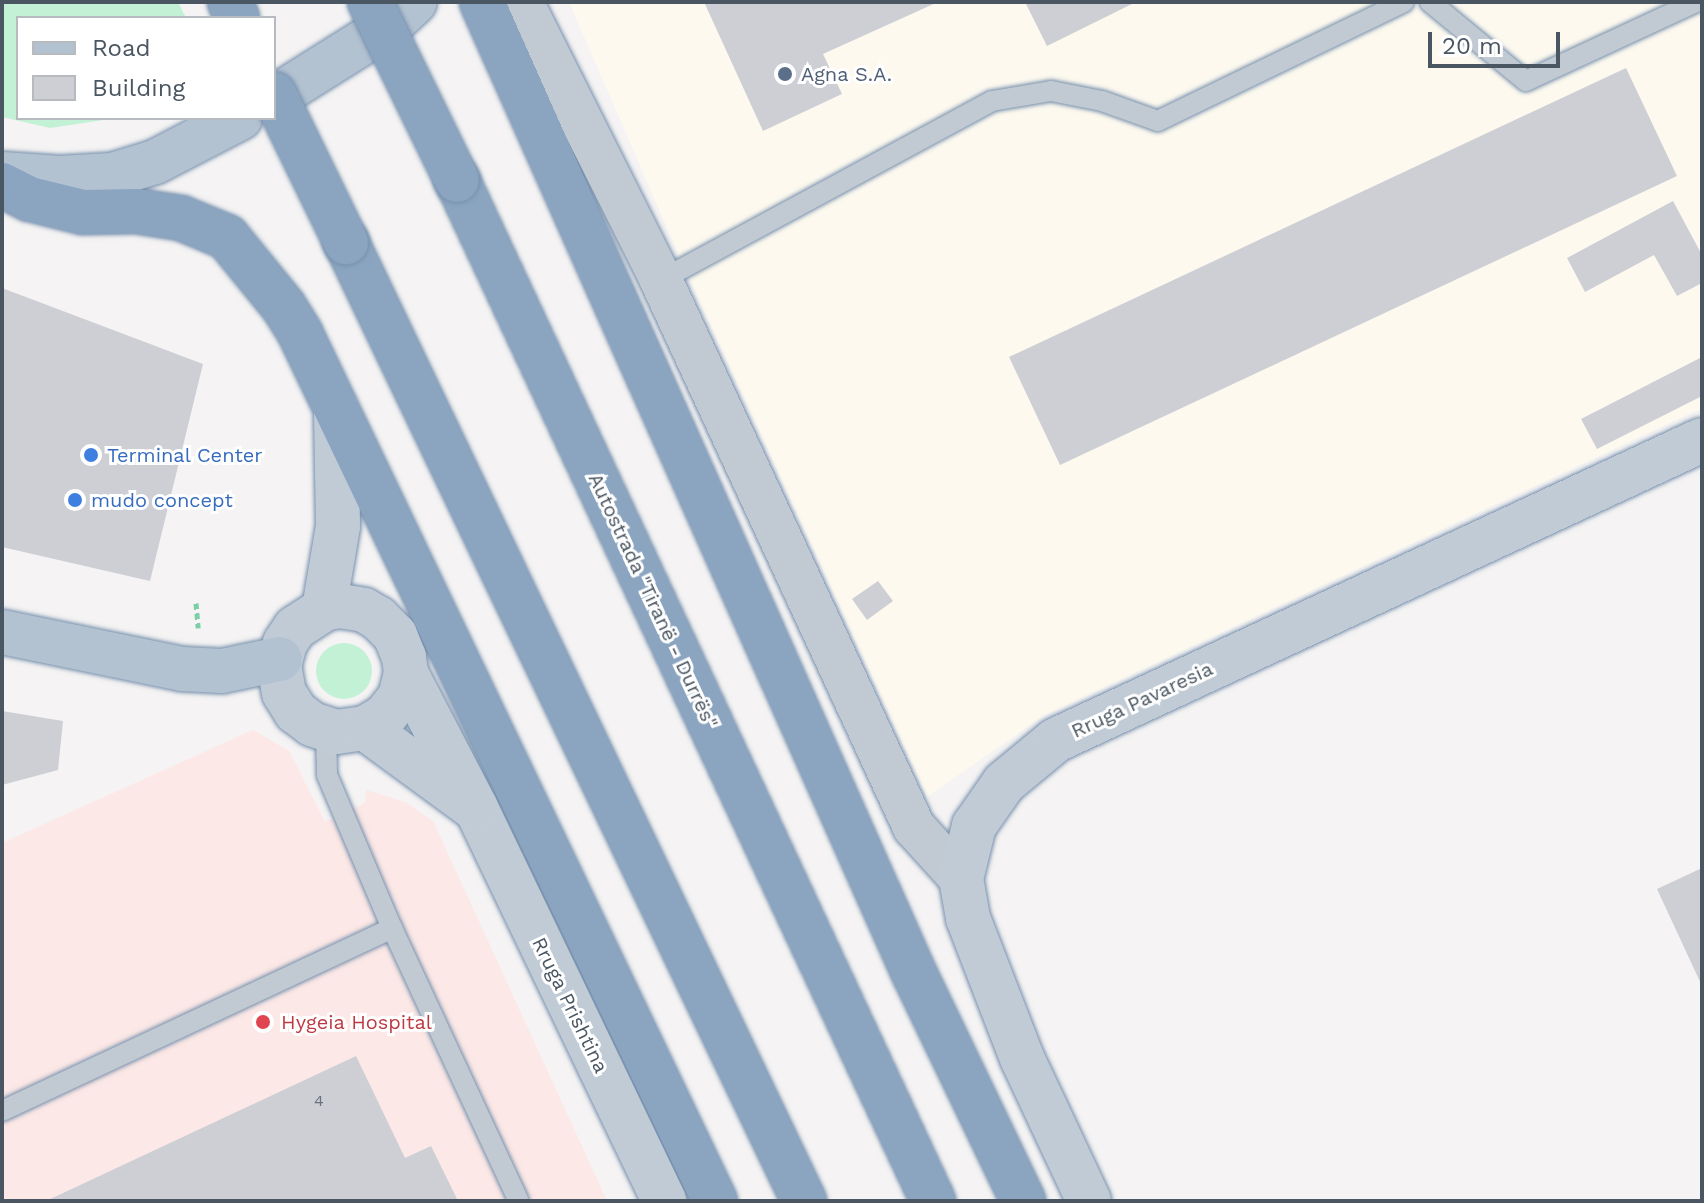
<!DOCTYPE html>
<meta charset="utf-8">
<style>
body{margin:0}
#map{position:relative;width:1704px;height:1203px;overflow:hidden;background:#f5f3f3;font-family:"Work Sans",sans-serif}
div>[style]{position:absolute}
.commercial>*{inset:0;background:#fdf9ef}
.medical>*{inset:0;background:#fce8e6}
.green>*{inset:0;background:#c3f1d5}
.round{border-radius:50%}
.building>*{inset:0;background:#cdcfd5}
.path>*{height:5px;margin-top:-2.5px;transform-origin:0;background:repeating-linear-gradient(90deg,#7ad0a6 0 6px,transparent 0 10px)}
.roads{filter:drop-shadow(0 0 2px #7690ad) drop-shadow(0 0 2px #7690ad)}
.lane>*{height:20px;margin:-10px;padding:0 10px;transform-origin:10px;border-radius:10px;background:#c1cad2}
.street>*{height:42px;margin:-21px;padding:0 21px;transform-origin:21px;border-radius:21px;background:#c1cad2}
.secondary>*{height:44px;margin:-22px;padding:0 22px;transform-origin:22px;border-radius:22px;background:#c1cbd6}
.primary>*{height:44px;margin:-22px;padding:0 22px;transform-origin:22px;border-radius:22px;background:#b3c2d1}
.highway>*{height:44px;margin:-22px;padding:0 22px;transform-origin:22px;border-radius:22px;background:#8ba5c1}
.bridges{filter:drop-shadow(0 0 2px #7690ad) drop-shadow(0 0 2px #7690ad)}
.highway-bridge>*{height:44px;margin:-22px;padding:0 22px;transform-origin:22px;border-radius:22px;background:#8ba5c1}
.dots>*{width:22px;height:22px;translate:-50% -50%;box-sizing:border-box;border:4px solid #fff;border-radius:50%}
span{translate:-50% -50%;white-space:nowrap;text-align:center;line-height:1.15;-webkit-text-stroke:6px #fff;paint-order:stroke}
.number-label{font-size:16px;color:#6b747e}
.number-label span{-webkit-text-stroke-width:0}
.service-label{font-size:20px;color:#4e5e75}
.left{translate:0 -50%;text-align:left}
.shop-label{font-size:20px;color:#366cbe}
.street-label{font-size:20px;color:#4a5661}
.health-label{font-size:20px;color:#be3a42}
.frame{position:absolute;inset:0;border:4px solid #4a5661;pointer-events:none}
.legend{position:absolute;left:16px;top:16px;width:260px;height:104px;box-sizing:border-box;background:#fff;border:2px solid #b7bbc0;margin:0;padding:10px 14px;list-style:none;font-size:24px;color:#4a5661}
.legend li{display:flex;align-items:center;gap:16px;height:40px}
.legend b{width:40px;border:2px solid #b7bbc0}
.scale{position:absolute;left:1428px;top:32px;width:132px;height:36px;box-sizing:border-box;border:4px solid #4a5661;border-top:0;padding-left:10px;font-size:24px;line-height:28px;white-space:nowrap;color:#4a5661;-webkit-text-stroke:6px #fff;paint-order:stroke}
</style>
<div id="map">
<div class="commercial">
<div style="clip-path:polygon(569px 2px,1702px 2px,1702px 408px,1043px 716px,927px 797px,684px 267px)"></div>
</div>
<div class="medical">
<div style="clip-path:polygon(253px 730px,289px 751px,325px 822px,365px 803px,366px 790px,405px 802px,433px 821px,607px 1201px,2px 1201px,2px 843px)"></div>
</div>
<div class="green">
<div style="clip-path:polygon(2px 2px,178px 2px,186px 18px,18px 18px,18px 118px,117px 118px,50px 128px,2px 117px)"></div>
<div class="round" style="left:316px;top:643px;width:56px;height:56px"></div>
</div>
<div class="building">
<div style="clip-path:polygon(704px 2px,938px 2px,823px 54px,842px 94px,763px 131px)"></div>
<div style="clip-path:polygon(1025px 2px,1136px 2px,1047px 46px)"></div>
<div style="clip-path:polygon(1626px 68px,1677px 176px,1060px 465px,1009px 357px)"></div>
<div style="clip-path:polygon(1673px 201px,1702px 255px,1702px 283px,1677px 296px,1654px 255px,1585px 292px,1567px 258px)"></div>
<div style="clip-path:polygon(2px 288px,203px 364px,150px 581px,2px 547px)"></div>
<div style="clip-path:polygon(1702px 357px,1702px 396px,1597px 449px,1581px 419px)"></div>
<div style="clip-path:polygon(878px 581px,893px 601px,867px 620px,852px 599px)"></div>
<div style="clip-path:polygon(2px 711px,63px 721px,58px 770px,2px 785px)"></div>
<div style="clip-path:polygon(1702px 868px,1702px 986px,1657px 889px)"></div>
<div style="clip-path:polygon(356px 1056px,405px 1158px,431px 1146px,458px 1201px,46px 1201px)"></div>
</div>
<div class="path">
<div style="left:196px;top:603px;width:25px;rotate:85deg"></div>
</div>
<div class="roads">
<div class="lane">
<div style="left:1430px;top:2px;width:124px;rotate:39.5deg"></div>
<div style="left:1526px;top:81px;width:187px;rotate:-24.9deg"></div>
<div style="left:661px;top:280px;width:376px;rotate:-28.4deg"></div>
<div style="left:992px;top:101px;width:60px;rotate:-9.6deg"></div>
<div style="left:1051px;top:91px;width:52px;rotate:11.1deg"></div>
<div style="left:1102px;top:101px;width:59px;rotate:19.7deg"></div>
<div style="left:1158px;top:121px;width:273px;rotate:-25.8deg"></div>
<div style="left:326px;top:730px;width:45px;rotate:88.7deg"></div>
<div style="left:327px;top:775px;width:166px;rotate:67deg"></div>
<div style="left:392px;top:928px;width:301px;rotate:65.1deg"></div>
<div style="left:2px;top:1111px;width:431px;rotate:-25.1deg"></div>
</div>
<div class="street">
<div style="left:522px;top:2px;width:311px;rotate:63.4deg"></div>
<div style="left:661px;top:280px;width:603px;rotate:65.18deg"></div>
<div style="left:914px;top:827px;width:70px;rotate:47.9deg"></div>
</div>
<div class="secondary">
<div style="left:324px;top:609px;width:84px;rotate:-80.4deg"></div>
<div style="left:338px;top:526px;width:118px;rotate:-91deg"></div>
<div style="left:406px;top:673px;width:25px;rotate:104deg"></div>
<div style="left:400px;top:697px;width:24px;rotate:128deg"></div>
<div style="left:385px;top:716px;width:23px;rotate:149deg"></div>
<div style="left:365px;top:728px;width:29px;rotate:172deg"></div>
<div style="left:336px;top:732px;width:25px;rotate:-162deg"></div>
<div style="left:312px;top:724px;width:20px;rotate:-143deg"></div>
<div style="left:296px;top:712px;width:22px;rotate:-122deg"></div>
<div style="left:284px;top:693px;width:27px;rotate:-100deg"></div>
<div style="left:279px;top:666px;width:24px;rotate:-75deg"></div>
<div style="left:285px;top:643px;width:18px;rotate:-56deg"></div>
<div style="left:295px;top:628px;width:35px;rotate:-33deg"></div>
<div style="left:324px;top:609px;width:16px;rotate:-11deg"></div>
<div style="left:340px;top:606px;width:24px;rotate:9deg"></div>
<div style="left:364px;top:610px;width:16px;rotate:30deg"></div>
<div style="left:378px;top:618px;width:24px;rotate:45deg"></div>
<div style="left:395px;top:635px;width:24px;rotate:68deg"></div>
<div style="left:404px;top:657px;width:16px;rotate:83deg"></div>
<div style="left:406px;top:673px;width:152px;rotate:62.6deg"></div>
<div style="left:476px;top:808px;width:436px;rotate:64.4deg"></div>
<div style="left:365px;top:728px;width:134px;rotate:36.2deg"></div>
<div style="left:1089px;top:1201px;width:158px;rotate:-115.1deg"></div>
<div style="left:1022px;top:1058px;width:150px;rotate:-111.1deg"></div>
<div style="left:968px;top:918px;width:40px;rotate:-100deg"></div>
<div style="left:961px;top:879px;width:55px;rotate:-76.2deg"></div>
<div style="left:974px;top:826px;width:52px;rotate:-55.1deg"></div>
<div style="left:1004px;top:783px;width:67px;rotate:-39.6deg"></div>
<div style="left:1056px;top:740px;width:712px;rotate:-24.91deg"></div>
</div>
<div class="primary">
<div style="left:274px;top:98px;width:136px;rotate:-32.1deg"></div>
<div style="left:389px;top:26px;width:35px;rotate:-43deg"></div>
<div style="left:2px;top:174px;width:58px;rotate:3.9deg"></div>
<div style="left:60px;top:178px;width:52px;rotate:-3.3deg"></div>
<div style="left:112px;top:175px;width:45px;rotate:-16.8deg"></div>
<div style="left:155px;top:162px;width:96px;rotate:-27.4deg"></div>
<div style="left:2px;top:632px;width:184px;rotate:11.6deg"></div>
<div style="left:182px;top:669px;width:40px;rotate:2.9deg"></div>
<div style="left:222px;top:671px;width:59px;rotate:-11.7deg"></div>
</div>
<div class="highway">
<div style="left:230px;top:2px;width:17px;rotate:66deg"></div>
<div style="left:482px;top:2px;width:1063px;rotate:66.02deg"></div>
<div style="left:914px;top:973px;width:253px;rotate:64.4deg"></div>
<div style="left:457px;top:180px;width:1127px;rotate:65deg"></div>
<div style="left:2px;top:185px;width:31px;rotate:27deg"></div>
<div style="left:30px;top:199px;width:55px;rotate:13.8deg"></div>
<div style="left:83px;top:212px;width:53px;rotate:-1.1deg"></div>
<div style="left:136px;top:211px;width:46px;rotate:8.8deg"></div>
<div style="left:181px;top:218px;width:50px;rotate:22.4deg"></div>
<div style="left:227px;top:237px;width:90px;rotate:50.8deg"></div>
<div style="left:284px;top:307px;width:31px;rotate:58deg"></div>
<div style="left:300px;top:333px;width:962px;rotate:64.45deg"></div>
<div style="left:346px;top:242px;width:1063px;rotate:64.47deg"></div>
</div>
</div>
<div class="bridges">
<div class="highway-bridge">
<div style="left:370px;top:2px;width:198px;rotate:64deg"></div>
<div style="left:274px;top:94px;width:165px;rotate:64.1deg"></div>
</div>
</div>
<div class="dots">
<div style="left:785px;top:74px;background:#5c6f8a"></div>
<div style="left:91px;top:455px;background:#3f7fe0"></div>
<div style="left:75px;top:500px;background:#3f7fe0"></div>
<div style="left:263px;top:1022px;background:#e0444e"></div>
</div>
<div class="number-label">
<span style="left:319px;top:1101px">4</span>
</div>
<div class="service-label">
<span class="left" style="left:801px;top:74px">Agna S.A.</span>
</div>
<div class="shop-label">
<span class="left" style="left:107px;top:455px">Terminal Center</span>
<span class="left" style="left:91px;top:500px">mudo concept</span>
</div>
<div class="street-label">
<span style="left:653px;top:601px;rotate:65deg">Autostrada "Tiranë - Durrës"</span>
<span style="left:1142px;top:700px;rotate:-25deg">Rruga Pavaresia</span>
<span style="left:570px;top:1005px;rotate:64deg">Rruga Prishtina</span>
</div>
<div class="health-label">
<span class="left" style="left:281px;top:1022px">Hygeia Hospital</span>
</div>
<div class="frame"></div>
<ul class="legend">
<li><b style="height:10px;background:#b3c2d1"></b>Road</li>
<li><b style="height:22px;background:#cdcfd5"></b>Building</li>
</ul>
<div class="scale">20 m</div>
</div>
